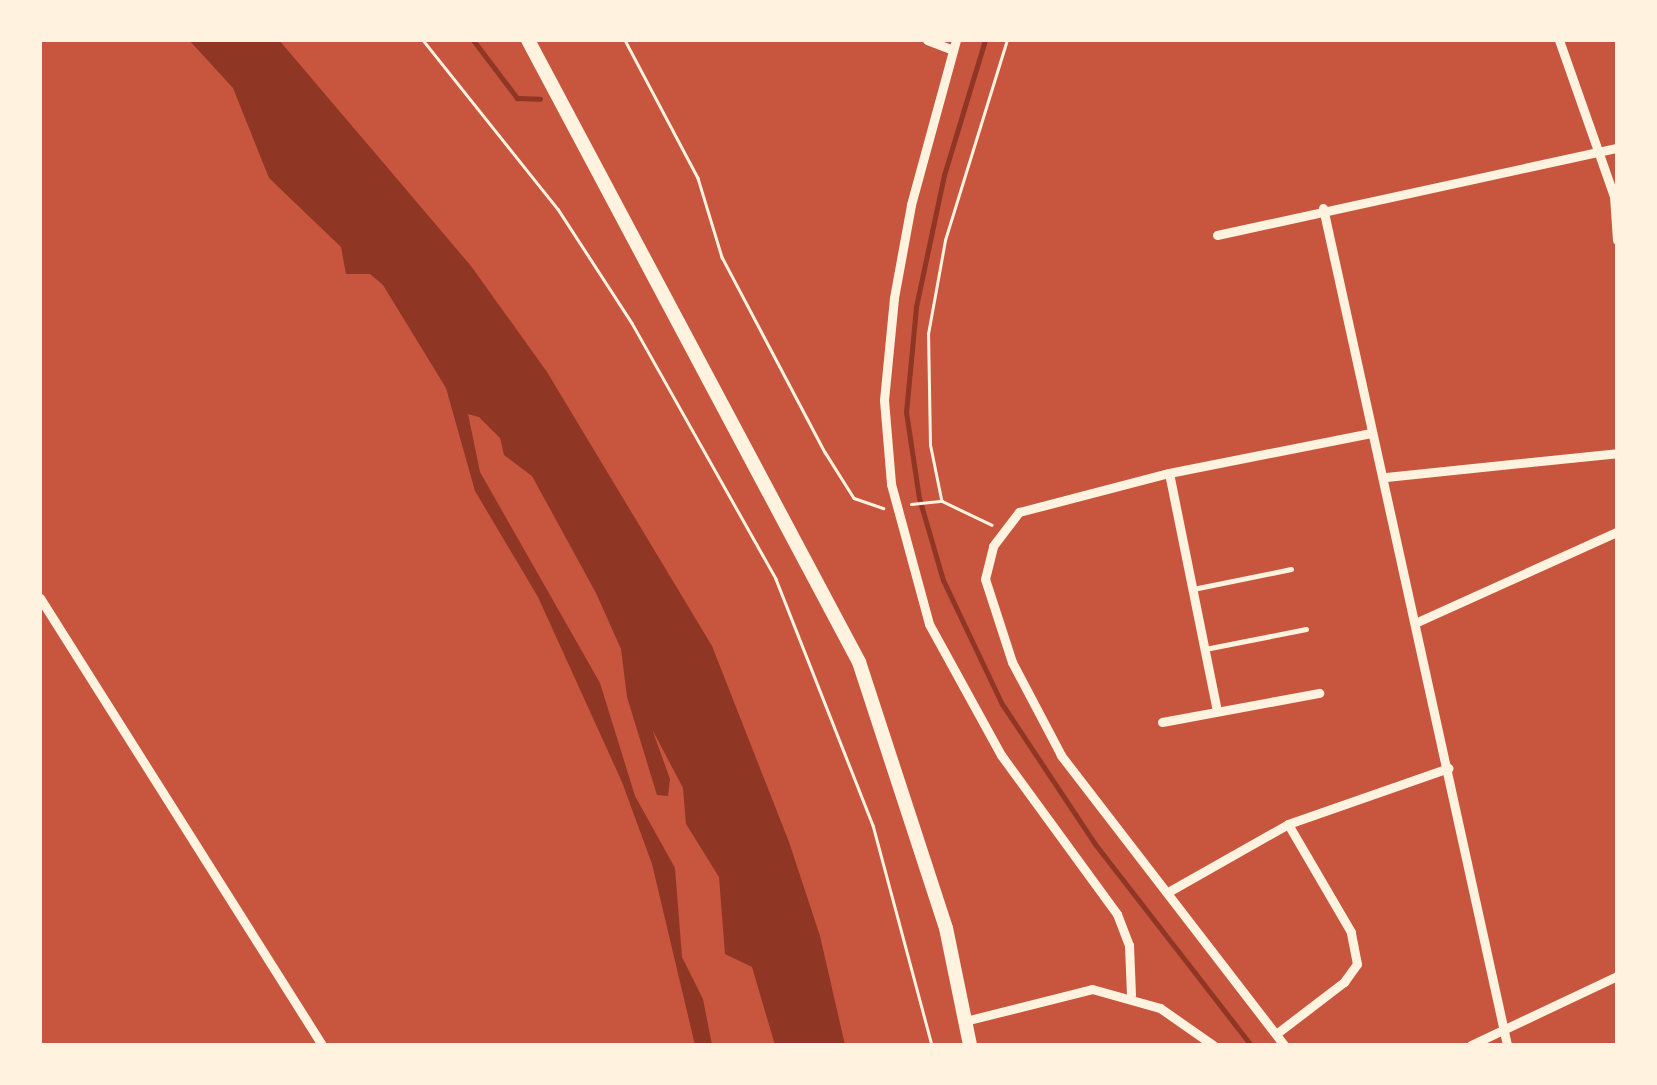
<!DOCTYPE html>
<style>
body{margin:0}
#map{position:relative;width:1657px;height:1085px;overflow:hidden;background:#c8553d;font-family:"Fira Sans",sans-serif}
div>[style]{position:absolute}
.water>*{inset:0;background:#8f3625}
.stream>*{height:5px;margin:-2.5px;padding:0 2.5px;transform-origin:2.5px;border-radius:2.5px;background:#8f3625}
.path>*{height:2.5px;margin:-1.25px;padding:0 1.25px;transform-origin:1.25px;border-radius:1.25px;background:#fff3e0}
.service>*{height:5px;margin:-2.5px;padding:0 2.5px;transform-origin:2.5px;border-radius:2.5px;background:#fff3e0}
.minor>*{height:9px;margin:-4.5px;padding:0 4.5px;transform-origin:4.5px;border-radius:4.5px;background:#fff3e0}
.primary>*{height:14px;margin:-7px;padding:0 7px;transform-origin:7px;border-radius:7px;background:#fff3e0}
span{translate:-50% -50%;white-space:nowrap;text-align:center;line-height:1.15;-webkit-text-stroke:9px #fff3e0;paint-order:stroke}
.frame{position:absolute;inset:0;border:42px solid #fff3e0;pointer-events:none}
</style>
<div id="map">
<div class="water">
<div style="clip-path:polygon(189px 40px,279px 40px,471px 266px,547px 372px,712px 646px,789px 842px,820px 936px,845px 1045px,775px 1045px,752px 967px,725px 954px,719px 877px,686px 824px,683px 788px,652px 729px,670px 779px,668px 796px,657px 795px,627px 697px,621px 649px,596px 593px,532px 476px,504px 455px,500px 438px,479px 417px,468px 414px,480px 472px,600px 683px,635px 796px,675px 868px,682px 957px,703px 999px,712px 1045px,695px 1045px,652px 864px,622px 782px,538px 597px,475px 491px,446px 388px,383px 285px,370px 274px,346px 274px,341px 247px,269px 178px,233px 88px)"></div>
</div>
<div class="stream">
<div style="left:473px;top:40px;width:73px;rotate:52.8deg"></div>
<div style="left:517px;top:98px;width:23px;rotate:2deg"></div>
<div style="left:985px;top:40px;width:141px;rotate:106.9deg"></div>
<div style="left:944px;top:175px;width:135px;rotate:102deg"></div>
<div style="left:916px;top:307px;width:105px;rotate:95.4deg"></div>
<div style="left:906px;top:412px;width:87px;rotate:81.4deg"></div>
<div style="left:919px;top:498px;width:85px;rotate:73.7deg"></div>
<div style="left:943px;top:580px;width:137px;rotate:64.6deg"></div>
<div style="left:1002px;top:704px;width:168px;rotate:56.4deg"></div>
<div style="left:1095px;top:844px;width:254px;rotate:52.2deg"></div>
</div>
<div class="path">
<div style="left:423px;top:40px;width:216px;rotate:51.4deg"></div>
<div style="left:558px;top:209px;width:136px;rotate:57deg"></div>
<div style="left:632px;top:323px;width:294px;rotate:60.6deg"></div>
<div style="left:776px;top:579px;width:264px;rotate:68.5deg"></div>
<div style="left:873px;top:825px;width:228px;rotate:75deg"></div>
<div style="left:625px;top:40px;width:156px;rotate:62.1deg"></div>
<div style="left:698px;top:178px;width:83px;rotate:73.1deg"></div>
<div style="left:722px;top:257px;width:221px;rotate:62.2deg"></div>
<div style="left:825px;top:452px;width:54px;rotate:57.8deg"></div>
<div style="left:854px;top:498px;width:31px;rotate:19deg"></div>
<div style="left:941px;top:499px;width:55px;rotate:-101.5deg"></div>
<div style="left:930px;top:445px;width:111px;rotate:-91deg"></div>
<div style="left:928px;top:334px;width:96px;rotate:-79.7deg"></div>
<div style="left:945px;top:240px;width:209px;rotate:-72.8deg"></div>
<div style="left:911px;top:504px;width:31px;rotate:-6deg"></div>
<div style="left:942px;top:501px;width:55px;rotate:25.6deg"></div>
</div>
<div class="service">
<div style="left:1193px;top:589px;width:100px;rotate:-11.5deg"></div>
<div style="left:1205px;top:649px;width:103px;rotate:-11.2deg"></div>
</div>
<div class="minor">
<div style="left:927px;top:40px;width:28px;rotate:21deg"></div>
<div style="left:956px;top:40px;width:171px;rotate:105.3deg"></div>
<div style="left:911px;top:205px;width:95px;rotate:100.4deg"></div>
<div style="left:894px;top:298px;width:102px;rotate:95.6deg"></div>
<div style="left:884px;top:400px;width:84px;rotate:85.2deg"></div>
<div style="left:891px;top:484px;width:145px;rotate:74.8deg"></div>
<div style="left:929px;top:624px;width:149px;rotate:61.2deg"></div>
<div style="left:1001px;top:755px;width:197px;rotate:53.9deg"></div>
<div style="left:1117px;top:914px;width:33px;rotate:69deg"></div>
<div style="left:1129px;top:945px;width:50px;rotate:87.7deg"></div>
<div style="left:1559px;top:40px;width:165px;rotate:70.6deg"></div>
<div style="left:1614px;top:196px;width:44px;rotate:86.1deg"></div>
<div style="left:1323px;top:208px;width:857px;rotate:77.6deg"></div>
<div style="left:1217px;top:235px;width:409px;rotate:-12.3deg"></div>
<div style="left:1169px;top:473px;width:243px;rotate:78.6deg"></div>
<div style="left:1386px;top:477px;width:232px;rotate:-5.9deg"></div>
<div style="left:40px;top:598px;width:529px;rotate:57.75deg"></div>
<div style="left:1415px;top:623px;width:222px;rotate:-24.3deg"></div>
<div style="left:1162px;top:722px;width:160px;rotate:-10.5deg"></div>
<div style="left:1168px;top:892px;width:138px;rotate:-29.5deg"></div>
<div style="left:1288px;top:824px;width:170px;rotate:-19.2deg"></div>
<div style="left:965px;top:1021px;width:131px;rotate:-14.1deg"></div>
<div style="left:1092px;top:989px;width:71px;rotate:15.6deg"></div>
<div style="left:1160px;top:1008px;width:65px;rotate:34.9deg"></div>
<div style="left:1276px;top:1034px;width:86px;rotate:-37.4deg"></div>
<div style="left:1344px;top:982px;width:22px;rotate:-54deg"></div>
<div style="left:1357px;top:964px;width:33px;rotate:-101deg"></div>
<div style="left:1351px;top:932px;width:125px;rotate:-120.3deg"></div>
<div style="left:1284px;top:1045px;width:366px;rotate:-127.6deg"></div>
<div style="left:1061px;top:755px;width:105px;rotate:-117.8deg"></div>
<div style="left:1012px;top:662px;width:87px;rotate:-108deg"></div>
<div style="left:985px;top:579px;width:34px;rotate:-76deg"></div>
<div style="left:993px;top:546px;width:43px;rotate:-52.6deg"></div>
<div style="left:1019px;top:512px;width:155px;rotate:-14.6deg"></div>
<div style="left:1169px;top:473px;width:206px;rotate:-11.2deg"></div>
<div style="left:1471px;top:1045px;width:161px;rotate:-25.3deg"></div>
</div>
<div class="primary">
<div style="left:528px;top:40px;width:705px;rotate:61.98deg"></div>
<div style="left:859px;top:662px;width:280px;rotate:71.9deg"></div>
<div style="left:946px;top:928px;width:119px;rotate:78.4deg"></div>
</div>
<div class="frame"></div>
</div>
